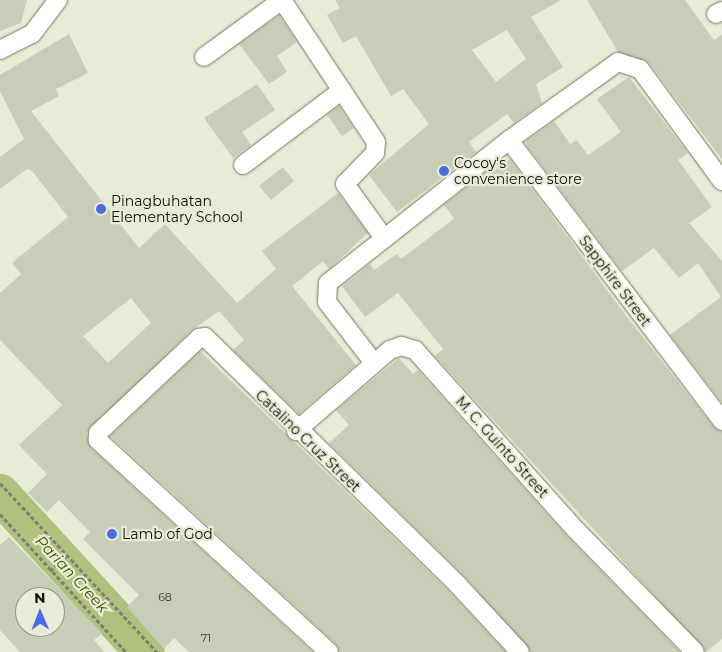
<!DOCTYPE html>
<style>
body{margin:0}
#map{position:relative;width:722px;height:652px;overflow:hidden;background:#e6ecd5;font-family:Montserrat,sans-serif}
div>[style]{position:absolute}
.river>*{height:40px;margin:-20px;padding:0 20px;transform-origin:20px;border-radius:20px;background:#b0c07d}
.building>*{inset:0;background:#c7cdb7}
.path>*{height:3px;margin-top:-1.5px;transform-origin:0;background:repeating-linear-gradient(90deg,#7d8172 0 4px,transparent 0 6.5px)}
.roads{filter:drop-shadow(0 0 1px #717762) drop-shadow(0 0 1px #717762)}
.minor>*{height:18px;margin:-9px;padding:0 9px;transform-origin:9px;border-radius:9px;background:#fff}
.dots>*{width:14px;height:14px;translate:-50% -50%;box-sizing:border-box;border:2px solid #e6ecd5;border-radius:50%}
span{translate:-50% -50%;white-space:nowrap;text-align:center;line-height:1.15;-webkit-text-stroke:4.5px #e6ecd5;paint-order:stroke}
.number-label{font-size:11px;color:#3c3e34}
.number-label span{-webkit-text-stroke-width:0}
.poi-label{font-size:14px;color:#0d0f08}
.left{translate:0 -50%;text-align:left}
.street-label{font-size:14px;color:#0d0f08}
.water-label{font-size:15px;color:#445000;font-style:italic}
.north{position:absolute;left:15px;top:587px;width:50px;height:50px;box-sizing:border-box;background:#e6ecd5;border:1px solid #8f9483;border-radius:50%;rotate:359deg;font-size:14px;font-weight:700;line-height:20px;text-align:center;color:#0d0f08}
.north::after{content:'';display:block;margin:auto;width:18px;height:22px;background:#4e6adf;clip-path:polygon(50% 0,100% 100%,50% 72%,0 100%)}
</style>
<div id="map">
<div class="river">
<div style="left:0;top:494px;width:214px;rotate:47.5deg"></div>
</div>
<div class="building">
<div style="clip-path:polygon(0 0,27px 0,21px 23px,0 31px)"></div>
<div style="clip-path:polygon(evenodd,335px 0,561px 0,531px 17px,563px 67px,536px 84px,542px 103px,514px 123px,507px 114px,469px 142px,476px 152px,397px 212px,369px 175px,429px 124px,403px 89px,391px 96px,356px 36px,343px 43px,327px 15px,340px 8px,335px 0,507px 30px,526px 59px,496px 82px,472px 50px,507px 30px)"></div>
<div style="clip-path:polygon(587px 0,685px 0,714px 40px,722px 35px,722px 159px,649px 63px,618px 52px)"></div>
<div style="clip-path:polygon(279px 15px,297px 42px,277px 56px,287px 72px,269px 84px,239px 44px)"></div>
<div style="clip-path:polygon(evenodd,69px 34px,88px 73px,56px 89px,59px 96px,31px 111px,139px 248px,165px 224px,237px 303px,276px 269px,262px 251px,338px 193px,368px 233px,329px 269px,323px 261px,292px 286px,356px 365px,299px 414px,233px 350px,244px 340px,219px 311px,192px 330px,87px 433px,91px 448px,313px 652px,189px 652px,174px 638px,164px 649px,127px 607px,139px 595px,83px 539px,90px 532px,59px 500px,47px 512px,28px 493px,47px 474px,19px 445px,62px 405px,0 340px,0 293px,21px 274px,12px 263px,68px 217px,32px 171px,27px 169px,0 189px,0 157px,24px 139px,0 91px,0 75px,69px 34px,131px 298px,151px 323px,108px 363px,83px 336px,131px 298px)"></div>
<div style="clip-path:polygon(629px 77px,688px 153px,678px 160px,712px 207px,689px 223px,722px 261px,722px 403px,670px 335px,721px 297px,698px 263px,679px 278px,654px 248px,622px 271px,527px 146px,526px 141px,554px 121px,570px 144px,577px 140px,588px 155px,621px 132px,597px 99px)"></div>
<div style="clip-path:polygon(257px 84px,275px 110px,242px 132px,251px 145px,233px 158px,204px 118px)"></div>
<div style="clip-path:polygon(339px 106px,354px 128px,342px 136px,327px 115px)"></div>
<div style="clip-path:polygon(510px 159px,626px 316px,714px 427px,722px 431px,722px 639px,706px 652px,435px 356px,443px 349px,398px 293px,365px 317px,342px 286px,370px 264px,374px 270px,397px 254px,401px 259px,450px 222px,454px 218px,444px 205px,489px 169px,492px 173px)"></div>
<div style="clip-path:polygon(283px 167px,294px 181px,271px 200px,259px 186px)"></div>
<div style="clip-path:polygon(200px 351px,450px 592px,506px 652px,339px 652px,336px 644px,110px 436px)"></div>
<div style="clip-path:polygon(399px 358px,413px 374px,418px 370px,568px 537px,680px 652px,530px 652px,465px 577px,329px 443px,349px 425px,336px 410px)"></div>
<div style="clip-path:polygon(evenodd,9px 537px,102px 633px,94px 640px,104px 652px,20px 652px,0 630px,0 545px,9px 537px,25px 597px,55px 597px,55px 627px,25px 627px,25px 597px)"></div>
</div>
<div class="path">
<div style="left:0;top:483px;width:231px;rotate:47.1deg"></div>
<div style="left:0;top:514px;width:187px;rotate:47.6deg"></div>
<div style="left:50px;top:571px;width:25px;rotate:-43deg"></div>
</div>
<div class="roads">
<div class="minor">
<div style="left:282px;top:0;width:170px;rotate:56.5deg"></div>
<div style="left:376px;top:142px;width:11px;rotate:95deg"></div>
<div style="left:375px;top:153px;width:43px;rotate:134.1deg"></div>
<div style="left:345px;top:184px;width:67px;rotate:54.2deg"></div>
<div style="left:716px;top:14px;width:7px;rotate:-27deg"></div>
<div style="left:0;top:50px;width:36px;rotate:-27deg"></div>
<div style="left:32px;top:34px;width:43px;rotate:-52.6deg"></div>
<div style="left:204px;top:57px;width:97px;rotate:-36.2deg"></div>
<div style="left:509px;top:140px;width:353px;rotate:52.8deg"></div>
<div style="left:243px;top:165px;width:124px;rotate:-37.1deg"></div>
<div style="left:374px;top:363px;width:77px;rotate:-127.6deg"></div>
<div style="left:327px;top:302px;width:19px;rotate:-87deg"></div>
<div style="left:328px;top:283px;width:231px;rotate:-38.3deg"></div>
<div style="left:509px;top:140px;width:134px;rotate:-35.6deg"></div>
<div style="left:618px;top:62px;width:23px;rotate:18deg"></div>
<div style="left:640px;top:69px;width:139px;rotate:53.8deg"></div>
<div style="left:296px;top:431px;width:124px;rotate:-40.8deg"></div>
<div style="left:390px;top:350px;width:12px;rotate:-20deg"></div>
<div style="left:401px;top:346px;width:15px;rotate:16deg"></div>
<div style="left:415px;top:350px;width:241px;rotate:48.2deg"></div>
<div style="left:576px;top:530px;width:170px;rotate:45.7deg"></div>
<div style="left:329px;top:652px;width:314px;rotate:-137.5deg"></div>
<div style="left:98px;top:440px;width:7px;rotate:-90deg"></div>
<div style="left:98px;top:433px;width:139px;rotate:-43.2deg"></div>
<div style="left:199px;top:338px;width:6px;rotate:-9deg"></div>
<div style="left:205px;top:337px;width:354px;rotate:44.4deg"></div>
<div style="left:458px;top:585px;width:91px;rotate:47.2deg"></div>
</div>
</div>
<div class="dots">
<div style="left:444px;top:171px;background:#4e6adf"></div>
<div style="left:101px;top:209px;background:#4e6adf"></div>
<div style="left:112px;top:534px;background:#4e6adf"></div>
</div>
<div class="number-label">
<span style="left:165px;top:597px">68</span>
<span style="left:206px;top:638px">71</span>
</div>
<div class="poi-label">
<span class="left" style="left:454px;top:171px">Cocoy's<br>convenience store</span>
<span class="left" style="left:111px;top:209px">Pinagbuhatan<br>Elementary School</span>
<span class="left" style="left:122px;top:534px">Lamb of God</span>
</div>
<div class="street-label">
<span style="left:615px;top:281px;rotate:53deg">Sapphire Street</span>
<span style="left:308px;top:441px;rotate:44deg">Catalino Cruz Street</span>
<span style="left:502px;top:447px;rotate:48deg">M. C. Guinto Street</span>
</div>
<div class="water-label">
<span style="left:72px;top:574px;rotate:47deg">Parian Creek</span>
</div>
<div class="north">N</div>
</div>
